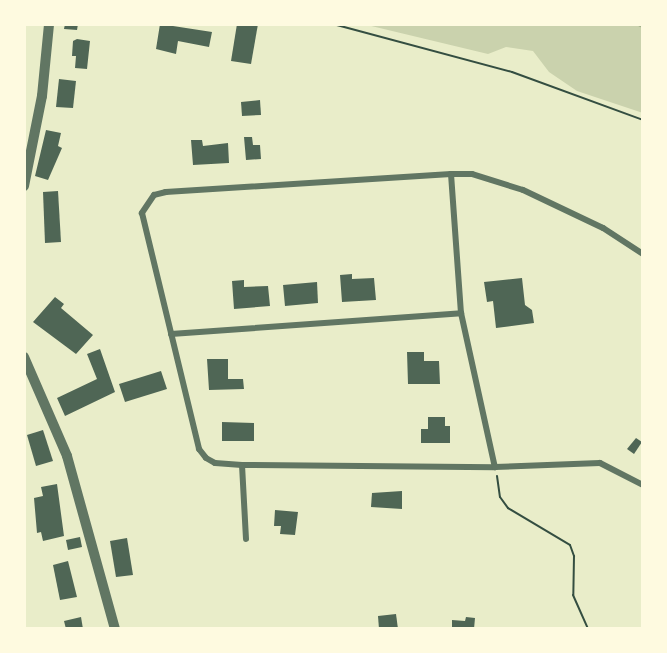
<!DOCTYPE html>
<style>
body{margin:0}
#map{position:relative;width:667px;height:653px;overflow:hidden;background:#e9edc9;font-family:"Titillium Web",sans-serif}
div>[style]{position:absolute}
.green>*{inset:0;background:#cad2ad}
.stream>*{height:4.5px;margin:-2.25px;padding:0 2.25px;transform-origin:2.25px;border-radius:2.25px;background:#a3b18a}
.building>*{inset:0;background:#4f6655}
.path>*{height:2px;margin:-1px;padding:0 1px;transform-origin:1px;border-radius:1px;background:#344e41}
.minor>*{height:6px;margin:-3px;padding:0 3px;transform-origin:3px;border-radius:3px;background:#617663}
.tertiary>*{height:10px;margin:-5px;padding:0 5px;transform-origin:5px;border-radius:5px;background:#617663}
span{translate:-50% -50%;white-space:nowrap;text-align:center;line-height:1.15;-webkit-text-stroke:5px #fefae0;paint-order:stroke}
.frame{position:absolute;inset:0;border:26px solid #fefae0;pointer-events:none}
</style>
<div id="map">
<div class="green">
<div style="clip-path:polygon(363px 24px,634px 24px,643px 27px,643px 113px,577px 91px,549px 72px,533px 51px,506px 47px,488px 54px)"></div>
</div>
<div class="stream">
<div style="left:640px;top:24px;width:3px;rotate:18deg"></div>
</div>
<div class="building">
<div style="clip-path:polygon(65px 24px,78px 24px,77px 30px,64px 29px)"></div>
<div style="clip-path:polygon(160px 24px,212px 32px,209px 47px,178px 41px,176px 54px,156px 49px)"></div>
<div style="clip-path:polygon(237px 24px,258px 24px,251px 64px,231px 61px)"></div>
<div style="clip-path:polygon(77px 39px,90px 41px,87px 69px,75px 68px,76px 56px,72px 56px,73px 41px)"></div>
<div style="clip-path:polygon(59px 79px,76px 81px,73px 108px,56px 107px)"></div>
<div style="clip-path:polygon(260px 100px,261px 115px,242px 116px,241px 102px)"></div>
<div style="clip-path:polygon(46px 130px,61px 133px,58px 146px,62px 148px,48px 180px,35px 176px)"></div>
<div style="clip-path:polygon(244px 137px,252px 137px,253px 145px,260px 145px,261px 159px,246px 160px)"></div>
<div style="clip-path:polygon(191px 140px,202px 140px,203px 146px,228px 143px,229px 163px,193px 165px)"></div>
<div style="clip-path:polygon(58px 191px,61px 242px,45px 243px,43px 192px)"></div>
<div style="clip-path:polygon(352px 274px,352px 279px,374px 278px,376px 300px,342px 302px,340px 275px)"></div>
<div style="clip-path:polygon(522px 278px,525px 305px,532px 310px,534px 323px,496px 328px,493px 301px,487px 302px,484px 282px)"></div>
<div style="clip-path:polygon(244px 280px,244px 287px,268px 286px,270px 306px,234px 309px,232px 281px)"></div>
<div style="clip-path:polygon(317px 282px,318px 303px,285px 306px,283px 285px)"></div>
<div style="clip-path:polygon(55px 297px,64px 304px,61px 308px,93px 335px,76px 354px,33px 322px)"></div>
<div style="clip-path:polygon(100px 349px,115px 392px,65px 416px,57px 398px,97px 379px,87px 354px)"></div>
<div style="clip-path:polygon(407px 352px,424px 352px,424px 361px,439px 361px,440px 384px,408px 384px)"></div>
<div style="clip-path:polygon(207px 359px,228px 359px,228px 379px,243px 379px,244px 389px,209px 390px)"></div>
<div style="clip-path:polygon(161px 371px,167px 389px,125px 402px,119px 384px)"></div>
<div style="clip-path:polygon(428px 417px,445px 417px,445px 426px,450px 426px,450px 443px,421px 443px,421px 429px,428px 429px)"></div>
<div style="clip-path:polygon(222px 422px,254px 423px,254px 441px,222px 441px)"></div>
<div style="clip-path:polygon(43px 430px,53px 461px,36px 466px,27px 435px)"></div>
<div style="clip-path:polygon(636px 438px,642px 442px,634px 454px,627px 449px)"></div>
<div style="clip-path:polygon(57px 484px,64px 536px,43px 541px,41px 532px,37px 533px,34px 498px,43px 496px,41px 487px)"></div>
<div style="clip-path:polygon(402px 491px,402px 509px,371px 507px,372px 493px)"></div>
<div style="clip-path:polygon(275px 510px,298px 512px,295px 535px,280px 534px,281px 526px,274px 526px)"></div>
<div style="clip-path:polygon(80px 537px,82px 547px,68px 550px,66px 540px)"></div>
<div style="clip-path:polygon(127px 538px,133px 575px,116px 577px,110px 541px)"></div>
<div style="clip-path:polygon(68px 561px,77px 597px,60px 600px,53px 565px)"></div>
<div style="clip-path:polygon(396px 614px,398px 629px,379px 629px,378px 616px)"></div>
<div style="clip-path:polygon(81px 617px,83px 629px,66px 629px,64px 621px)"></div>
<div style="clip-path:polygon(466px 617px,475px 618px,474px 629px,452px 629px,452px 620px,465px 621px)"></div>
</div>
<div class="path">
<div style="left:333px;top:24px;width:185px;rotate:15deg"></div>
<div style="left:512px;top:72px;width:140px;rotate:20.1deg"></div>
<div style="left:497px;top:476px;width:21px;rotate:82deg"></div>
<div style="left:500px;top:497px;width:14px;rotate:54deg"></div>
<div style="left:508px;top:508px;width:72px;rotate:30.8deg"></div>
<div style="left:570px;top:545px;width:12px;rotate:70deg"></div>
<div style="left:574px;top:556px;width:39px;rotate:91deg"></div>
<div style="left:573px;top:595px;width:37px;rotate:66deg"></div>
</div>
<div class="minor">
<div style="left:451px;top:174px;width:286px;rotate:176.4deg"></div>
<div style="left:166px;top:192px;width:12px;rotate:166deg"></div>
<div style="left:154px;top:195px;width:22px;rotate:124deg"></div>
<div style="left:142px;top:213px;width:243px;rotate:76.4deg"></div>
<div style="left:199px;top:449px;width:11px;rotate:52deg"></div>
<div style="left:206px;top:458px;width:10px;rotate:29deg"></div>
<div style="left:215px;top:463px;width:27px;rotate:4deg"></div>
<div style="left:242px;top:465px;width:253px;rotate:0.5deg"></div>
<div style="left:643px;top:254px;width:48px;rotate:-147deg"></div>
<div style="left:603px;top:228px;width:89px;rotate:-154.6deg"></div>
<div style="left:523px;top:190px;width:53px;rotate:-162.6deg"></div>
<div style="left:472px;top:174px;width:21px;rotate:180deg"></div>
<div style="left:451px;top:174px;width:139px;rotate:85.9deg"></div>
<div style="left:461px;top:313px;width:158px;rotate:77.6deg"></div>
<div style="left:495px;top:467px;width:105px;rotate:-2.2deg"></div>
<div style="left:600px;top:463px;width:48px;rotate:27.1deg"></div>
<div style="left:171px;top:334px;width:291px;rotate:-4.1deg"></div>
<div style="left:242px;top:465px;width:74px;rotate:86.9deg"></div>
</div>
<div class="tertiary">
<div style="left:24px;top:186px;width:92px;rotate:-78.7deg"></div>
<div style="left:42px;top:96px;width:72px;rotate:-84.4deg"></div>
<div style="left:24px;top:357px;width:108px;rotate:66.5deg"></div>
<div style="left:67px;top:456px;width:180px;rotate:74.5deg"></div>
</div>
<div class="frame"></div>
</div>
